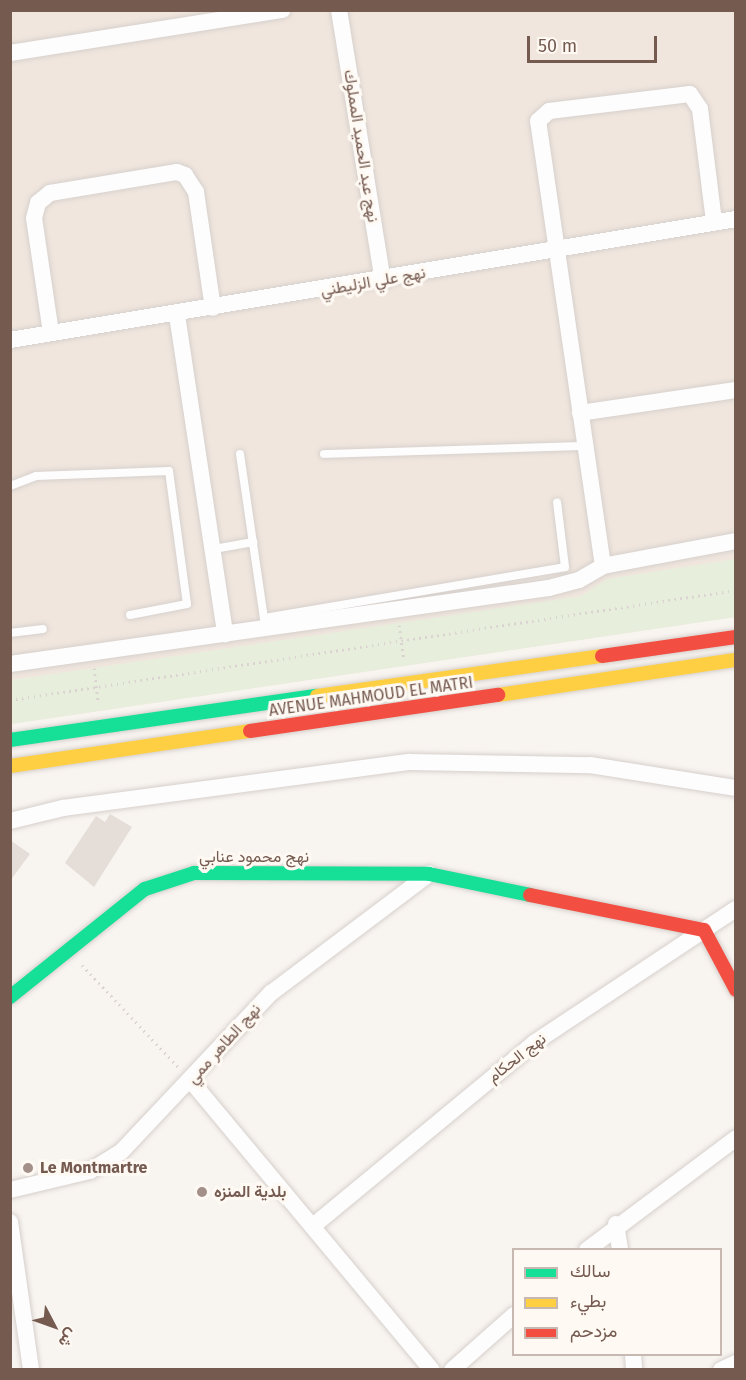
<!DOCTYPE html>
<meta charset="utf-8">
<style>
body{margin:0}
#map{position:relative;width:746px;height:1380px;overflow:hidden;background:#f8f4f0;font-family:"Fira Sans",Vazirmatn,sans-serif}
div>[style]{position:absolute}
.residential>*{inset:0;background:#f0e6de}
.green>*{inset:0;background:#e8eedc}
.building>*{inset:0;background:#e5ddd7}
.path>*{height:3px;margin-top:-1.5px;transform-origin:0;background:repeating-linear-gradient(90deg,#dad3d1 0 1.5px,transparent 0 6px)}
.roads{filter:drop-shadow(0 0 2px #d6d0cc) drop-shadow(0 0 2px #d6d0cc)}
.lane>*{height:8px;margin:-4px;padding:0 4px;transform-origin:4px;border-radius:4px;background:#fefdfd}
.street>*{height:16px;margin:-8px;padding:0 8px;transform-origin:8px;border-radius:8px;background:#fefdfd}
.fast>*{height:14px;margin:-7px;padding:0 7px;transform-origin:7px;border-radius:7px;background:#16e098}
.slow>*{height:14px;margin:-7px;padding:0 7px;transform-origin:7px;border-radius:7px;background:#ffcf43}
.jam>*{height:14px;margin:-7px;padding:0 7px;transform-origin:7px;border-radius:7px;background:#f24e42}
.dots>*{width:16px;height:16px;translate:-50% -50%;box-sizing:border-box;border:3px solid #fef9f3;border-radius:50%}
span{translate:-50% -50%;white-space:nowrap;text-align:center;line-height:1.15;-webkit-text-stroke:6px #fef9f3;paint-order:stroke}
.street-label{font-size:16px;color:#755a50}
.poi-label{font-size:16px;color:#755a50;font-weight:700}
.left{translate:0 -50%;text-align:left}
.frame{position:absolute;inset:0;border:12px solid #755a50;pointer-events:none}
.legend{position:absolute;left:512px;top:1248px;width:210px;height:108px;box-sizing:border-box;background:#fef9f3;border:2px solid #c7b9b2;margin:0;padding:8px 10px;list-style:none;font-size:18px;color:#755a50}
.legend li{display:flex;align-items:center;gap:12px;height:30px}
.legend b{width:30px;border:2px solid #c7b9b2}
.north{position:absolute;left:24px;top:1296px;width:60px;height:60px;-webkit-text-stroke:4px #fef9f3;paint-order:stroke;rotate:131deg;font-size:16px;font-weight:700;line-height:24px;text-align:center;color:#755a50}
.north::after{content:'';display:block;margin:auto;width:21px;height:27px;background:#755a50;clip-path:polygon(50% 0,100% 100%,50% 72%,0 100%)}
.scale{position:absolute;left:527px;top:36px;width:130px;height:27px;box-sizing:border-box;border:3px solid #755a50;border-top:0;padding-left:8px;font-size:18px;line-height:21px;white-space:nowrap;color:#755a50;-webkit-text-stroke:4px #fef9f3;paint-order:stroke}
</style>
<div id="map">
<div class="residential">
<div style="clip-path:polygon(10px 11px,735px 11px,735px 617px,11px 724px)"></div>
</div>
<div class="green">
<div style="clip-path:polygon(735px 559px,735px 617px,11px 724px,11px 680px,581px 596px,607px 579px)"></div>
</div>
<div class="building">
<div style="clip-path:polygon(110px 814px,132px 827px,94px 887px,65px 863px,96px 816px,105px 822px)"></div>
<div style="clip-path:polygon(10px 840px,30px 854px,10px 881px)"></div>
</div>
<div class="path">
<div style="left:399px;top:625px;width:35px;rotate:82deg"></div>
<div style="left:94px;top:668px;width:35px;rotate:83deg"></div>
<div style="left:10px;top:700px;width:734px;rotate:-8.62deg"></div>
<div style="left:82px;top:965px;width:140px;rotate:46.7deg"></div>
</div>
<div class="roads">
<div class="lane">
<div style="left:240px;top:454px;width:166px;rotate:81.7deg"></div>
<div style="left:264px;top:618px;width:305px;rotate:-9.6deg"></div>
<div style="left:565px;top:567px;width:65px;rotate:-97deg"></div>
<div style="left:324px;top:454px;width:261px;rotate:-1.8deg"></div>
<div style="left:10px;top:486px;width:28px;rotate:-21deg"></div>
<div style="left:36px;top:476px;width:133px;rotate:-2.2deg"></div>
<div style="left:169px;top:471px;width:134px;rotate:82.3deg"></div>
<div style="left:187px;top:604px;width:58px;rotate:169.1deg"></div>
<div style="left:214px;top:549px;width:40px;rotate:-10deg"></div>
<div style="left:10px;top:633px;width:33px;rotate:-7deg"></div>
</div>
<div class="street">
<div style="left:339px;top:10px;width:275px;rotate:80.8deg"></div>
<div style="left:10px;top:53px;width:276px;rotate:-9deg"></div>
<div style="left:177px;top:315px;width:323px;rotate:81.4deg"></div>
<div style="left:51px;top:333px;width:116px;rotate:-98.4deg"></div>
<div style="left:34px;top:218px;width:16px;rotate:-75deg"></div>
<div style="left:38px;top:203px;width:16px;rotate:-40deg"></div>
<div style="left:50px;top:193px;width:129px;rotate:-9.4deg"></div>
<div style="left:177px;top:172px;width:9px;rotate:21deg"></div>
<div style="left:185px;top:175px;width:20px;rotate:57deg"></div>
<div style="left:196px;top:192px;width:117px;rotate:81.7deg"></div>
<div style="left:10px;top:340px;width:736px;rotate:-9.46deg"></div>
<div style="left:580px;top:413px;width:158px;rotate:-8.4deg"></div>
<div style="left:603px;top:566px;width:450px;rotate:-98.3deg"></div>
<div style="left:538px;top:121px;width:15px;rotate:-42deg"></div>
<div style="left:549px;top:111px;width:142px;rotate:-6.9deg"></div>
<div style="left:690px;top:94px;width:18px;rotate:56deg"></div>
<div style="left:700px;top:109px;width:114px;rotate:82.9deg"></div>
<div style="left:10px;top:664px;width:544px;rotate:-8.03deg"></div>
<div style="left:549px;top:588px;width:31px;rotate:-15deg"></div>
<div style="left:579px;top:580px;width:28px;rotate:-30deg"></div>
<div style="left:603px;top:566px;width:135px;rotate:-10.6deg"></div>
<div style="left:10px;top:821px;width:55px;rotate:-13.8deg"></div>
<div style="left:63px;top:808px;width:350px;rotate:-7.6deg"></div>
<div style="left:410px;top:762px;width:180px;rotate:1deg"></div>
<div style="left:590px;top:765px;width:148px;rotate:9deg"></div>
<div style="left:191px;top:1081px;width:376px;rotate:50.2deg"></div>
<div style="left:10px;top:1190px;width:82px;rotate:-13.4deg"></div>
<div style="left:90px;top:1171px;width:36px;rotate:-32deg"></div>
<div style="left:121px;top:1152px;width:219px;rotate:-46.7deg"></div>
<div style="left:271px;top:993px;width:198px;rotate:-37deg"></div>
<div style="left:10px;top:1222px;width:149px;rotate:81.9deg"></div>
<div style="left:616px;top:1224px;width:26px;rotate:81deg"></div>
<div style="left:313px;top:1226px;width:287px;rotate:-39.6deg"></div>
<div style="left:534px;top:1043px;width:242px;rotate:-33.6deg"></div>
<div style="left:587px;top:1250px;width:186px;rotate:-36.9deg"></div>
<div style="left:633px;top:1354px;width:16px;rotate:86deg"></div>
<div style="left:452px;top:1370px;width:83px;rotate:-41.6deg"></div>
<div style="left:721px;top:1370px;width:17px;rotate:-25deg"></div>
</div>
<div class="fast">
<div style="left:10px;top:740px;width:310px;rotate:-8.2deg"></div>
<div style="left:10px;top:997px;width:173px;rotate:-38.7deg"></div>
<div style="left:145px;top:889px;width:52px;rotate:-18.1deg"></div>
<div style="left:194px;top:873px;width:235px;rotate:0.2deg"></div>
<div style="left:429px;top:874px;width:103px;rotate:11.7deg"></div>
</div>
<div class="slow">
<div style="left:498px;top:695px;width:241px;rotate:-8.4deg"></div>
<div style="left:317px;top:696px;width:288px;rotate:-8deg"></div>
<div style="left:10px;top:766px;width:243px;rotate:-8.3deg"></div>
</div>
<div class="jam">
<div style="left:602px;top:656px;width:135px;rotate:-8.1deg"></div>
<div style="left:250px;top:731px;width:251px;rotate:-8.3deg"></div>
<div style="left:530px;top:895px;width:177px;rotate:11.4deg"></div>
<div style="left:704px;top:930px;width:68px;rotate:61.9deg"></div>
</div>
</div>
<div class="dots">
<div style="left:28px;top:1168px;background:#a39088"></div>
<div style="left:202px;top:1192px;background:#a39088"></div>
</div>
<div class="street-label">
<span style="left:361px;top:146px;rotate:81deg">نهج عبد الحميد المملوك</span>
<span style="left:373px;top:282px;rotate:-10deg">نهج علي الزليطني</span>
<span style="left:371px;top:697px;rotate:-8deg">AVENUE MAHMOUD EL MATRI</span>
<span style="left:254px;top:857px">نهج محمود عنابي</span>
<span style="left:224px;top:1044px;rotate:-48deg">نهج الطاهر ممي</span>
<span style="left:517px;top:1058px;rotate:-38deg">نهج الحكام</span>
</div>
<div class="poi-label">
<span class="left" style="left:40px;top:1168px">Le Montmartre</span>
<span class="left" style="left:214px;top:1192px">بلدية المنزه</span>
</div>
<div class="frame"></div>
<ul class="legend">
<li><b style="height:8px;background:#16e098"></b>سالك</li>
<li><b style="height:8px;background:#ffcf43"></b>بطيء</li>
<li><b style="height:8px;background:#f24e42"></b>مزدحم</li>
</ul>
<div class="north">ش</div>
<div class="scale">50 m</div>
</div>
